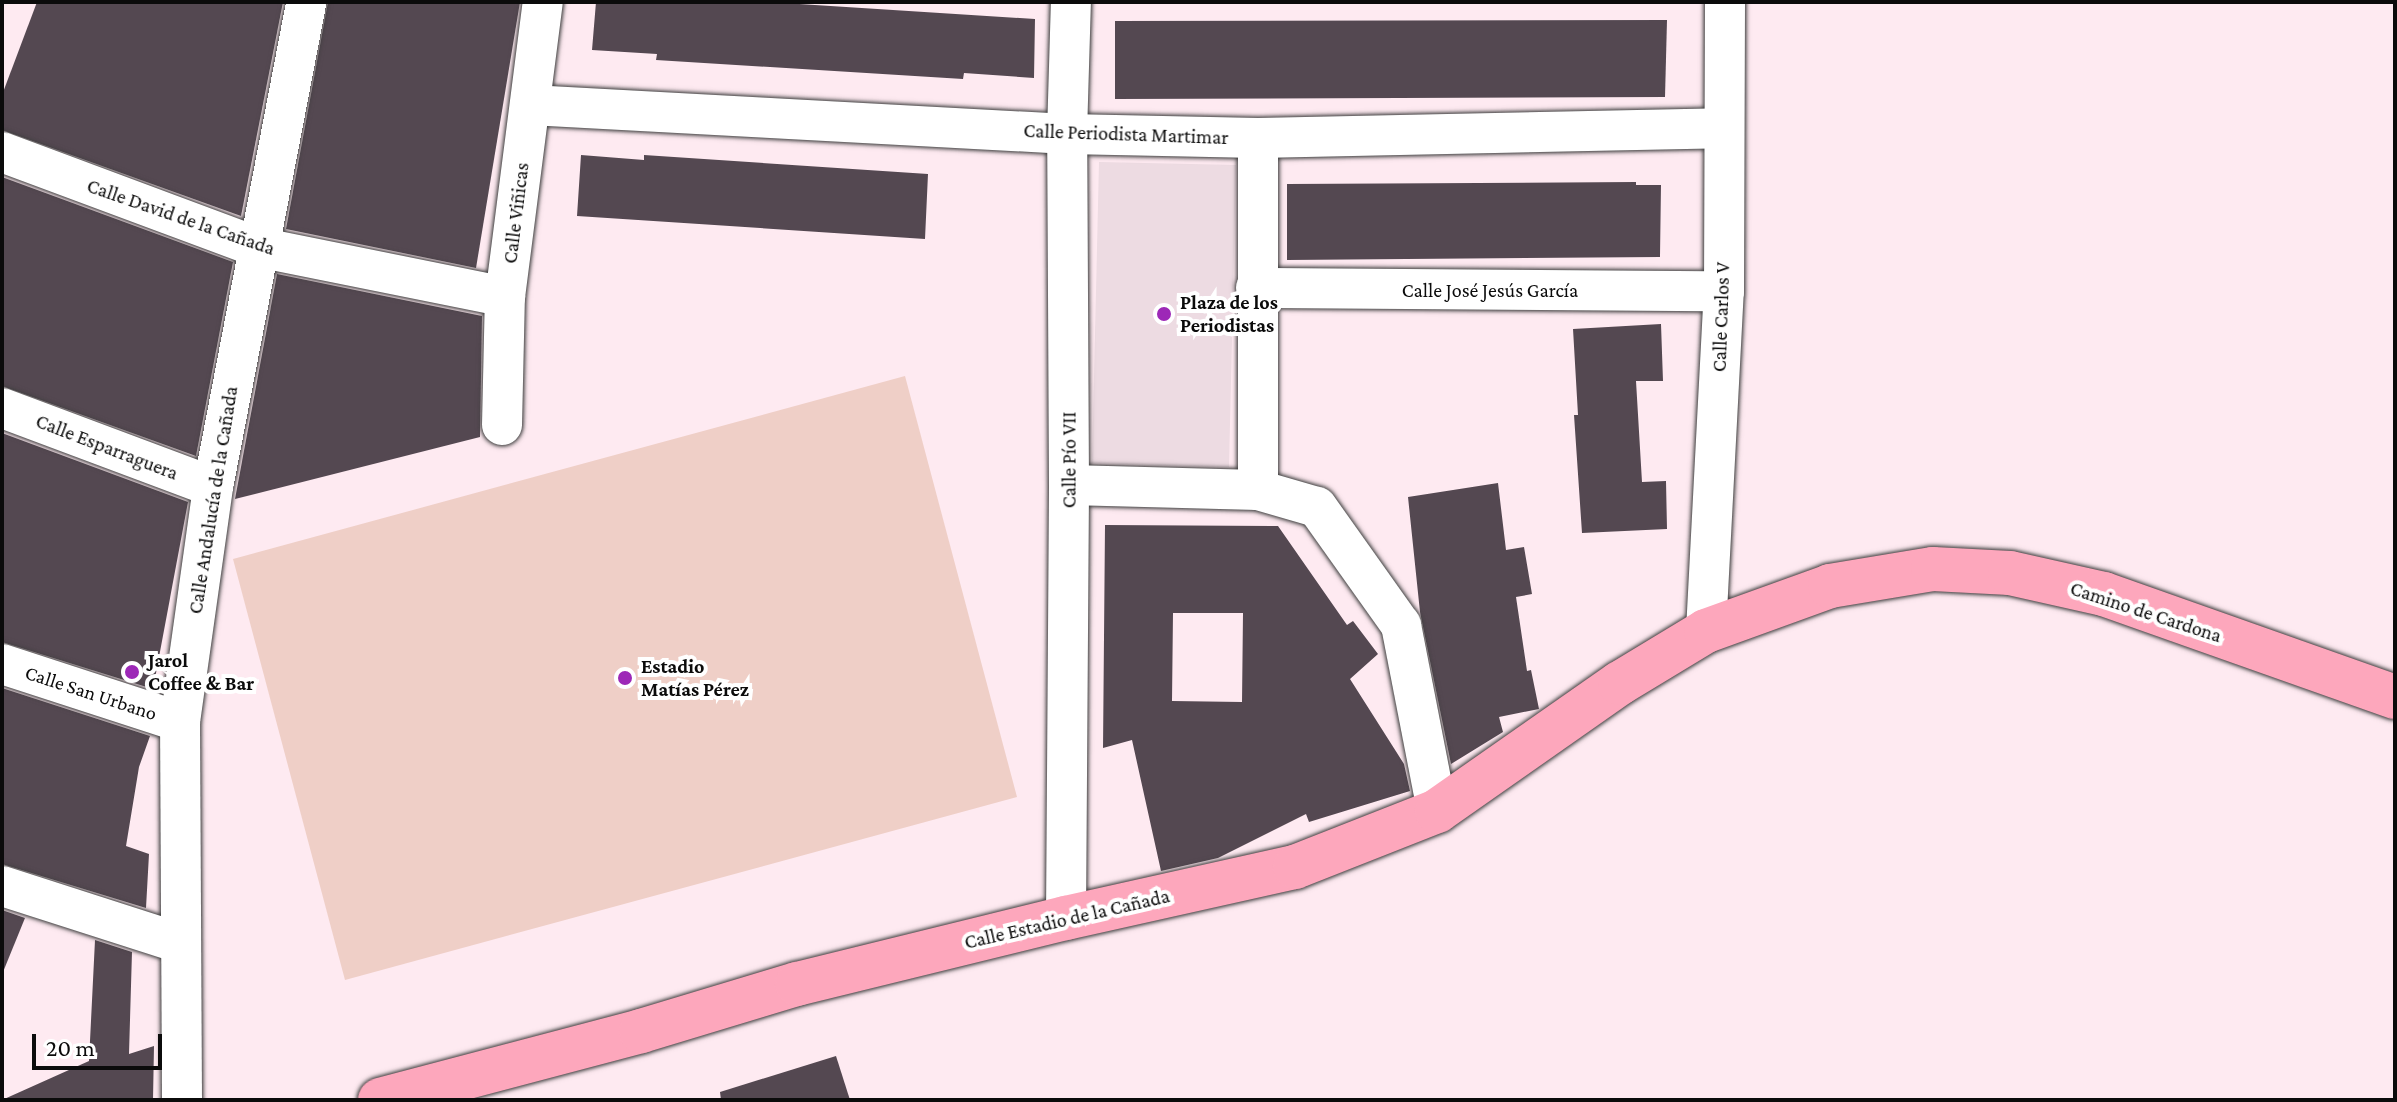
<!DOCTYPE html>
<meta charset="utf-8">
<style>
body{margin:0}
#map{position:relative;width:2397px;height:1102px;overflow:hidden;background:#feeaf1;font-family:"Crimson Pro",serif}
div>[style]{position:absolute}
.pitch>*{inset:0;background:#efcfc7}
.plaza>*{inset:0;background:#eddbe2}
.building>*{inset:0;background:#544851}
.roads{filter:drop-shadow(0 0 2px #3e3e3e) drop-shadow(0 0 2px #3e3e3e)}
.street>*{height:40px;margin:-20px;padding:0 20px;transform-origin:20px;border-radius:20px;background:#fff}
.secondary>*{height:44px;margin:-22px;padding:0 22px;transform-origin:22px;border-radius:22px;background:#fda7bc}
.dots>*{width:22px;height:22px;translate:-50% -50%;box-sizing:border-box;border:4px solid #fff;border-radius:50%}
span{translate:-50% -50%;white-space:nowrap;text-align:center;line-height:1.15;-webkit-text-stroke:8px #fff;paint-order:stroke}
.street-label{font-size:20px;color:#0b0b0b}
.poi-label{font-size:20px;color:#0b0b0b;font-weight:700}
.left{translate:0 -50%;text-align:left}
.frame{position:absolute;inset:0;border:4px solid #0b0b0b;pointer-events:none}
.scale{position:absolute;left:32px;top:1034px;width:130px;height:36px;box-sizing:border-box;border:4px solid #0b0b0b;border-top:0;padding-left:10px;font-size:24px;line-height:28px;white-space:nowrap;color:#0b0b0b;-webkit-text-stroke:6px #fff;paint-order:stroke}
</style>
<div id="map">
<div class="pitch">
<div style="clip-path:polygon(905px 376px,1017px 797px,345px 980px,233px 559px)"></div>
</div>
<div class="plaza">
<div style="clip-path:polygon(1099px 162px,1236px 165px,1229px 467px,1092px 463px)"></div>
</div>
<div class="building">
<div style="clip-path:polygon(37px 2px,283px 2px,241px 216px,2px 130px,2px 95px)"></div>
<div style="clip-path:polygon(328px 2px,520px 2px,476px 268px,286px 229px)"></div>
<div style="clip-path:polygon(596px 2px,768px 2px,1035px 19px,1034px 78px,964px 73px,963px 79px,656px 60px,657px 54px,592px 50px)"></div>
<div style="clip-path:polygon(1667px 20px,1665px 97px,1115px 99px,1115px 21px)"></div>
<div style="clip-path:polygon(581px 155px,644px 160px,644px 155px,928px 174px,925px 239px,577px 216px)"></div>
<div style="clip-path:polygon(2px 177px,233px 262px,196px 456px,2px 386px)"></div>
<div style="clip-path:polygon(1636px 182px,1636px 185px,1661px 185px,1660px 257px,1287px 260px,1287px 184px)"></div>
<div style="clip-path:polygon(277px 274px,482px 316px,480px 437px,235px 499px)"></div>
<div style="clip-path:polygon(1661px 324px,1663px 381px,1636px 381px,1642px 482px,1666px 481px,1667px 529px,1582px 533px,1574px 415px,1578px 415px,1573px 329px)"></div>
<div style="clip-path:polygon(2px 433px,188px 502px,153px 689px,2px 642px)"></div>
<div style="clip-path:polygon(1498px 483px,1506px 550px,1524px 547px,1532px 594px,1516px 597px,1527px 671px,1531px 670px,1539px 709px,1499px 717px,1503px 732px,1451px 764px,1420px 612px,1408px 497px)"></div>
<div style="clip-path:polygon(evenodd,1105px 525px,1278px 526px,1347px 625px,1353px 621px,1378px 654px,1350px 679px,1404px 764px,1410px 791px,1309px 822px,1306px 814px,1218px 858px,1161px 871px,1132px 740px,1103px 748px,1105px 525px,1173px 613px,1243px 613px,1242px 702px,1172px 701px,1173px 613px)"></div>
<div style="clip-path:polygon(2px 688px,150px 736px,139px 767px,126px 846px,149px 854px,146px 908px,2px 864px)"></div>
<div style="clip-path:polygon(2px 910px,25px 918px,3px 972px,2px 972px)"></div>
<div style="clip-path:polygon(95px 940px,132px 952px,129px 1054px,154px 1046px,153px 1100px,2px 1100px,89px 1061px)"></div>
<div style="clip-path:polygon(836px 1056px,850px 1100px,721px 1100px,720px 1092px)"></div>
</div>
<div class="roads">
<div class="street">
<div style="left:530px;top:105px;width:538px;rotate:3.09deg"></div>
<div style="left:1067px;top:134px;width:191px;rotate:1.2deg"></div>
<div style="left:1258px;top:138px;width:464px;rotate:-1.2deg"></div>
<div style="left:2px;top:152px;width:273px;rotate:20.4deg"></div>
<div style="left:258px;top:247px;width:252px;rotate:11.4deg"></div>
<div style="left:1256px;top:288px;width:468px;rotate:0.4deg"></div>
<div style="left:2px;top:408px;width:225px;rotate:20.5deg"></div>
<div style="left:502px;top:425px;width:128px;rotate:-88.7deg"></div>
<div style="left:505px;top:297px;width:297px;rotate:-82.7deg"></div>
<div style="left:1069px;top:485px;width:189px;rotate:1.5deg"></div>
<div style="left:1258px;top:490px;width:61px;rotate:16.1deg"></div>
<div style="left:1317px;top:507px;width:145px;rotate:54.6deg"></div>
<div style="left:1401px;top:625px;width:189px;rotate:79deg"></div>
<div style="left:1258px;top:490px;width:352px;rotate:-90deg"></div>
<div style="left:1706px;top:631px;width:340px;rotate:-87deg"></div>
<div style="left:1724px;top:291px;width:289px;rotate:-89.8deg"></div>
<div style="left:2px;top:664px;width:187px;rotate:18deg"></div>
<div style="left:2px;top:886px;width:187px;rotate:17.8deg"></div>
<div style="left:1066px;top:918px;width:433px;rotate:-89.6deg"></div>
<div style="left:1069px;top:485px;width:351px;rotate:-90.3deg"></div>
<div style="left:1067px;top:134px;width:132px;rotate:-88.3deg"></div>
<div style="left:182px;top:1100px;width:378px;rotate:-90.3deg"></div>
<div style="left:180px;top:722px;width:237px;rotate:-82deg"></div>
<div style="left:213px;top:487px;width:494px;rotate:-79.1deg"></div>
</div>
<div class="secondary">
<div style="left:380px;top:1100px;width:270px;rotate:-14.8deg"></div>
<div style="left:641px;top:1031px;width:163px;rotate:-16.8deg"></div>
<div style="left:797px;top:984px;width:277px;rotate:-13.8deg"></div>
<div style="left:1066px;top:918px;width:235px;rotate:-12.6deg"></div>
<div style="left:1295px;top:867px;width:153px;rotate:-21.5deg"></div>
<div style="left:1437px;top:811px;width:223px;rotate:-35deg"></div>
<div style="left:1620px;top:683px;width:100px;rotate:-31.2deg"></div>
<div style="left:1706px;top:631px;width:132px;rotate:-19.9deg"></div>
<div style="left:1830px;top:586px;width:104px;rotate:-9.4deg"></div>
<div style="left:1933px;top:569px;width:77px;rotate:3deg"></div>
<div style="left:2010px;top:573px;width:96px;rotate:12.6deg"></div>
<div style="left:2104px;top:594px;width:309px;rotate:19.5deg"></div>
</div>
</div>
<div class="dots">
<div style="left:1164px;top:314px;background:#9d28b7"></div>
<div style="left:132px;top:672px;background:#9d28b7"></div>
<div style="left:625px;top:678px;background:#9d28b7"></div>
</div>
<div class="street-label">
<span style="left:1126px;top:134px;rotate:2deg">Calle Periodista Martimar</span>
<span style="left:516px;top:213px;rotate:-83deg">Calle Viñicas</span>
<span style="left:181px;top:217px;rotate:19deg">Calle David de la Cañada</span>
<span style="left:1490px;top:290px">Calle José Jesús García</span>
<span style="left:1721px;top:317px;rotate:-88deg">Calle Carlos V</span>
<span style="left:107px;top:447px;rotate:21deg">Calle Esparraguera</span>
<span style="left:1069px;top:460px;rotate:-90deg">Calle Pío VII</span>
<span style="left:213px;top:500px;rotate:-81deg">Calle Andalucía de la Cañada</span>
<span style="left:2146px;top:612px;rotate:18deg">Camino de Cardona</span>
<span style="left:91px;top:693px;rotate:18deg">Calle San Urbano</span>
<span style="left:1067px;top:919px;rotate:-13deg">Calle Estadio de la Cañada</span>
</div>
<div class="poi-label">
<span class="left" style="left:1180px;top:314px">Plaza de los<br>Periodistas</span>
<span class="left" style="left:148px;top:672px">Jarol<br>Coffee &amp; Bar</span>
<span class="left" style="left:641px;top:678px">Estadio<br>Matías Pérez</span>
</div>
<div class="frame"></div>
<div class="scale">20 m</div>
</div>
